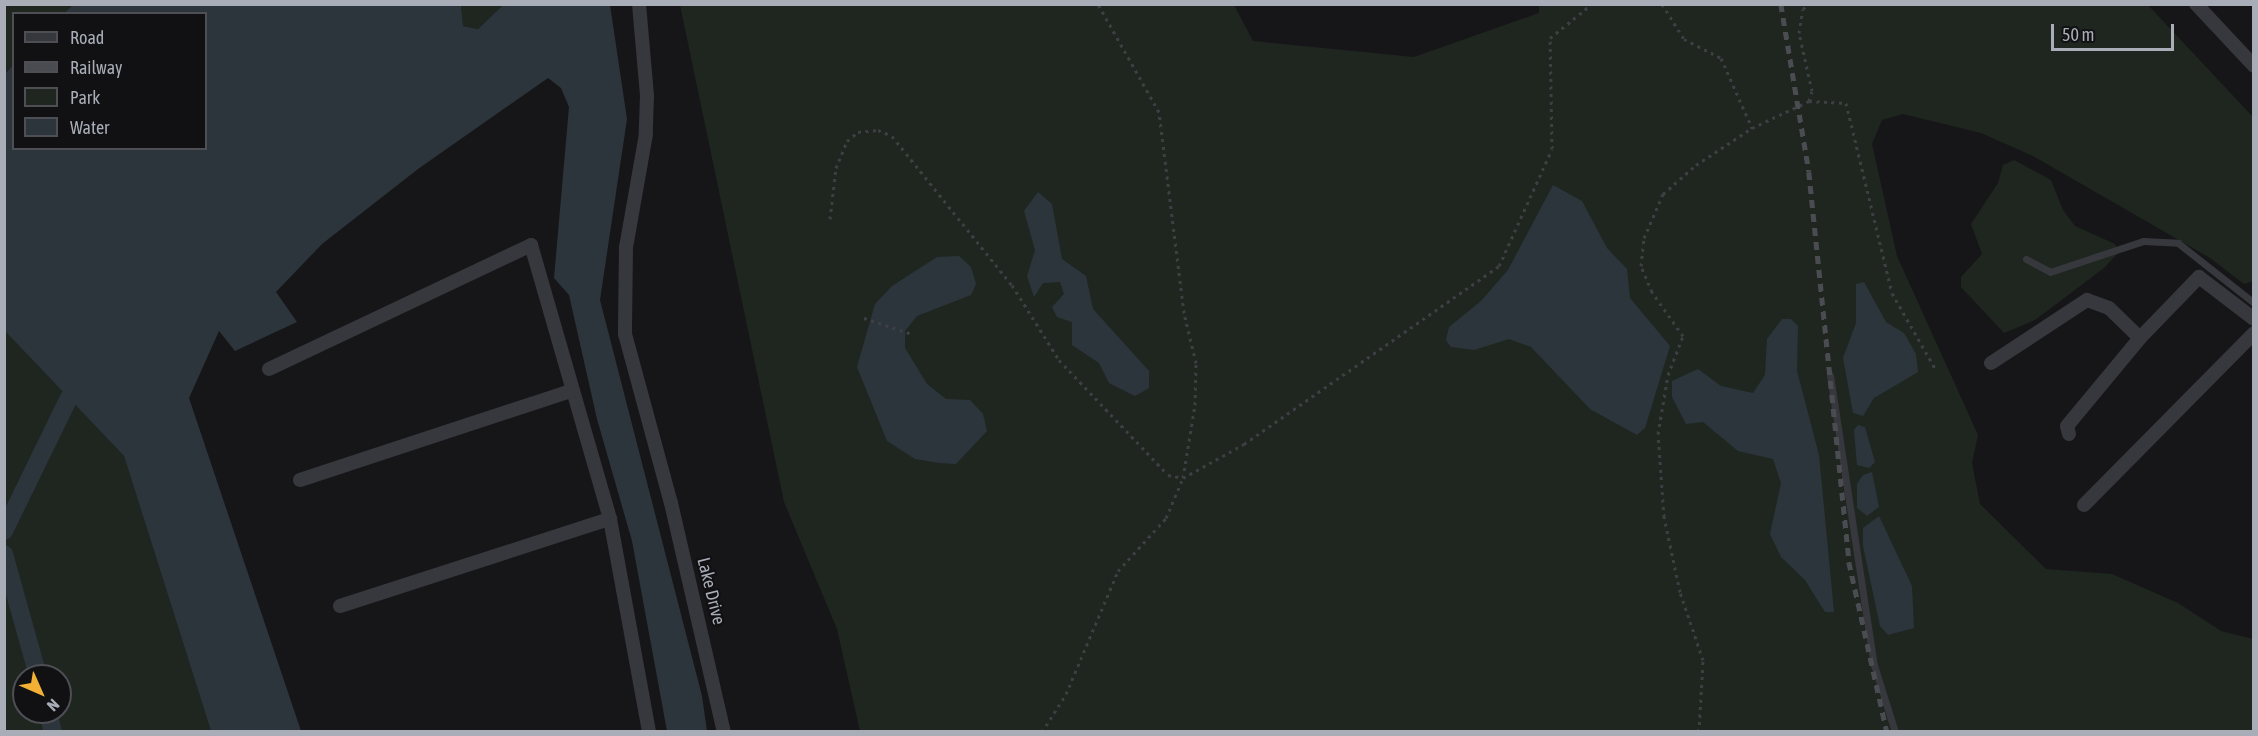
<!DOCTYPE html>
<style>
body{margin:0}
#map{position:relative;width:2258px;height:736px;overflow:hidden;background:#161618;font-family:"Asap Condensed",sans-serif}
div>[style]{position:absolute}
.green>*{inset:0;background:#1e261f}
.water>*{inset:0;background:#2c353c}
.canal>*{height:18px;margin:-9px;padding:0 9px;transform-origin:9px;border-radius:9px;background:#2c353c}
.path>*{height:3px;margin-top:-1.5px;transform-origin:0;background:repeating-linear-gradient(90deg,#3d3f44 0 3px,transparent 0 7.5px)}
.lane>*{height:7px;margin:-3.5px;padding:0 3.5px;transform-origin:3.5px;border-radius:3.5px;background:#37383d}
.street>*{height:14px;margin:-7px;padding:0 7px;transform-origin:7px;border-radius:7px;background:#37383d}
.rail>*{height:4.5px;margin-top:-2.25px;transform-origin:0;background:repeating-linear-gradient(90deg,#4a4c52 0 8px,transparent 0 14px)}
span{translate:-50% -50%;white-space:nowrap;text-align:center;line-height:1.15;-webkit-text-stroke:4.5px #111113;paint-order:stroke}
.street-label{font-size:18px;color:#a8adb8}
.frame{position:absolute;inset:0;border:6px solid #a8adb8;pointer-events:none}
.legend{position:absolute;left:12px;top:12px;width:195px;height:138px;box-sizing:border-box;background:#111113;border:2px solid #4d4f55;margin:0;padding:8px 10px;list-style:none;font-size:18px;color:#a8adb8}
.legend li{display:flex;align-items:center;gap:12px;height:30px}
.legend b{width:30px;border:2px solid #4d4f55}
.north{position:absolute;left:12px;top:664px;width:60px;height:60px;box-sizing:border-box;background:#111113;border:2px solid #4d4f55;border-radius:50%;rotate:135deg;font-size:16px;font-weight:700;line-height:24px;text-align:center;color:#a8adb8}
.north::after{content:'';display:block;margin:auto;width:21px;height:27px;background:#f2b134;clip-path:polygon(50% 0,100% 100%,50% 72%,0 100%)}
.scale{position:absolute;left:2051px;top:24px;width:123px;height:27px;box-sizing:border-box;border:3px solid #a8adb8;border-top:0;padding-left:8px;font-size:18px;line-height:21px;white-space:nowrap;color:#a8adb8;-webkit-text-stroke:4px #111113;paint-order:stroke}
</style>
<div id="map">
<div class="green">
<div style="clip-path:polygon(5px 5px,73px 5px,64px 13px,14px 14px,13px 65px,5px 74px)"></div>
<div style="clip-path:polygon(461px 5px,503px 5px,478px 29px,463px 26px)"></div>
<div style="clip-path:polygon(680px 5px,1234px 5px,1253px 41px,1414px 57px,1539px 13px,1539px 5px,2148px 5px,2253px 117px,2253px 281px,2244px 284px,2210px 258px,2033px 156px,1981px 133px,1903px 114px,1882px 120px,1872px 144px,1897px 256px,1978px 435px,1972px 463px,1980px 504px,2046px 569px,2112px 574px,2178px 603px,2221px 631px,2253px 639px,2253px 731px,860px 731px,837px 629px,784px 502px)"></div>
<div style="clip-path:polygon(2014px 160px,2051px 180px,2063px 210px,2075px 226px,2115px 244px,2119px 252px,2104px 268px,2035px 320px,2004px 333px,1961px 287px,1961px 277px,1982px 254px,1971px 224px,1998px 183px,2003px 165px)"></div>
<div style="clip-path:polygon(evenodd,4px 330px,124px 456px,211px 731px,5px 731px,4px 330px,24px 676px,60px 676px,60px 712px,24px 712px,24px 676px)"></div>
</div>
<div class="water">
<div style="clip-path:polygon(73px 5px,461px 5px,463px 26px,478px 29px,503px 5px,610px 5px,627px 119px,600px 300px,702px 696px,707px 731px,667px 731px,632px 541px,597px 419px,569px 295px,554px 278px,569px 107px,561px 88px,548px 78px,418px 169px,322px 244px,276px 292px,297px 322px,235px 351px,219px 331px,189px 398px,301px 731px,211px 731px,124px 456px,4px 330px,5px 74px,13px 65px,14px 148px,206px 148px,206px 14px,64px 13px)"></div>
<div style="clip-path:polygon(1553px 185px,1582px 201px,1607px 248px,1627px 269px,1630px 298px,1670px 346px,1645px 428px,1637px 435px,1590px 409px,1531px 347px,1509px 339px,1474px 350px,1451px 347px,1446px 340px,1449px 327px,1481px 301px,1508px 270px)"></div>
<div style="clip-path:polygon(1038px 192px,1052px 204px,1062px 259px,1086px 276px,1093px 309px,1149px 371px,1149px 388px,1135px 396px,1109px 383px,1099px 363px,1072px 345px,1072px 322px,1057px 317px,1052px 307px,1064px 294px,1060px 282px,1043px 283px,1034px 297px,1027px 276px,1035px 250px,1024px 211px)"></div>
<div style="clip-path:polygon(959px 256px,971px 267px,976px 284px,971px 295px,917px 316px,905px 331px,905px 348px,927px 384px,946px 399px,970px 400px,983px 414px,987px 431px,956px 464px,939px 463px,915px 459px,887px 441px,857px 367px,875px 304px,892px 286px,937px 257px)"></div>
<div style="clip-path:polygon(1864px 282px,1886px 322px,1904px 333px,1916px 354px,1918px 372px,1874px 398px,1863px 416px,1853px 413px,1843px 358px,1856px 323px,1856px 284px)"></div>
<div style="clip-path:polygon(1782px 319px,1791px 319px,1798px 326px,1797px 371px,1819px 455px,1834px 612px,1825px 612px,1805px 580px,1781px 557px,1770px 534px,1781px 483px,1773px 459px,1738px 451px,1703px 422px,1686px 424px,1672px 397px,1672px 381px,1698px 369px,1721px 386px,1753px 393px,1765px 375px,1767px 339px)"></div>
<div style="clip-path:polygon(1858px 425px,1865px 427px,1875px 462px,1869px 468px,1857px 465px,1854px 430px)"></div>
<div style="clip-path:polygon(1872px 472px,1879px 507px,1867px 516px,1857px 508px,1857px 484px,1863px 475px)"></div>
<div style="clip-path:polygon(1879px 516px,1912px 586px,1914px 628px,1888px 635px,1880px 626px,1863px 546px,1863px 528px)"></div>
</div>
<div class="canal">
<div style="left:4px;top:531px;width:148px;rotate:-64deg"></div>
<div style="left:4px;top:554px;width:127px;rotate:74.4deg"></div>
<div style="left:48px;top:712px;width:21px;rotate:76deg"></div>
</div>
<div class="path">
<div style="left:1662px;top:4px;width:41px;rotate:57.8deg"></div>
<div style="left:1684px;top:39px;width:42px;rotate:27.2deg"></div>
<div style="left:1721px;top:58px;width:77px;rotate:66.1deg"></div>
<div style="left:1809px;top:101px;width:37px;rotate:3deg"></div>
<div style="left:1846px;top:103px;width:195px;rotate:76.4deg"></div>
<div style="left:1892px;top:293px;width:89px;rotate:60.3deg"></div>
<div style="left:830px;top:219px;width:51px;rotate:-83.3deg"></div>
<div style="left:836px;top:168px;width:29px;rotate:-68deg"></div>
<div style="left:847px;top:141px;width:14px;rotate:-39deg"></div>
<div style="left:858px;top:132px;width:20px;rotate:-6deg"></div>
<div style="left:878px;top:130px;width:15px;rotate:23deg"></div>
<div style="left:892px;top:136px;width:191px;rotate:51.2deg"></div>
<div style="left:1012px;top:285px;width:89px;rotate:57.9deg"></div>
<div style="left:1059px;top:360px;width:158px;rotate:46.5deg"></div>
<div style="left:1168px;top:475px;width:15px;rotate:11deg"></div>
<div style="left:1183px;top:478px;width:70px;rotate:-29.1deg"></div>
<div style="left:1244px;top:444px;width:311px;rotate:-34.9deg"></div>
<div style="left:1499px;top:266px;width:128px;rotate:-65.6deg"></div>
<div style="left:1552px;top:149px;width:111px;rotate:-91deg"></div>
<div style="left:1550px;top:38px;width:54px;rotate:-39deg"></div>
<div style="left:864px;top:318px;width:51px;rotate:18.4deg"></div>
<div style="left:1042px;top:732px;width:45px;rotate:-57.7deg"></div>
<div style="left:1066px;top:694px;width:134px;rotate:-67.1deg"></div>
<div style="left:1118px;top:571px;width:72px;rotate:-47.8deg"></div>
<div style="left:1166px;top:518px;width:43px;rotate:-67deg"></div>
<div style="left:1183px;top:478px;width:74px;rotate:-80.7deg"></div>
<div style="left:1195px;top:405px;width:42px;rotate:-88.6deg"></div>
<div style="left:1196px;top:363px;width:51px;rotate:-103.5deg"></div>
<div style="left:1184px;top:313px;width:203px;rotate:-97.1deg"></div>
<div style="left:1159px;top:112px;width:124px;rotate:-119.5deg"></div>
<div style="left:1699px;top:732px;width:72px;rotate:-86.8deg"></div>
<div style="left:1703px;top:660px;width:72px;rotate:-108.7deg"></div>
<div style="left:1680px;top:592px;width:77px;rotate:-102deg"></div>
<div style="left:1664px;top:517px;width:83px;rotate:-94.1deg"></div>
<div style="left:1658px;top:434px;width:60px;rotate:-80.4deg"></div>
<div style="left:1668px;top:375px;width:42px;rotate:-69deg"></div>
<div style="left:1683px;top:336px;width:54px;rotate:-125.2deg"></div>
<div style="left:1652px;top:292px;width:28px;rotate:-113deg"></div>
<div style="left:1641px;top:266px;width:28px;rotate:-84deg"></div>
<div style="left:1644px;top:238px;width:48px;rotate:-66.6deg"></div>
<div style="left:1663px;top:194px;width:44px;rotate:-41.3deg"></div>
<div style="left:1696px;top:165px;width:67px;rotate:-33.5deg"></div>
<div style="left:1752px;top:128px;width:63px;rotate:-25.3deg"></div>
<div style="left:1809px;top:101px;width:10px;rotate:-73deg"></div>
<div style="left:1812px;top:91px;width:59px;rotate:-102.6deg"></div>
<div style="left:1799px;top:33px;width:24px;rotate:-81deg"></div>
<div style="left:1803px;top:9px;width:7px;rotate:-45deg"></div>
</div>
<div class="lane">
<div style="left:2026px;top:259px;width:27px;rotate:28deg"></div>
<div style="left:2050px;top:272px;width:98px;rotate:-18.4deg"></div>
<div style="left:2143px;top:241px;width:35px;rotate:3deg"></div>
<div style="left:2178px;top:243px;width:97px;rotate:38.3deg"></div>
<div style="left:1830px;top:375px;width:293px;rotate:81.4deg"></div>
<div style="left:1874px;top:665px;width:70px;rotate:72.6deg"></div>
</div>
<div class="street">
<div style="left:639px;top:4px;width:92px;rotate:85deg"></div>
<div style="left:647px;top:96px;width:38px;rotate:92deg"></div>
<div style="left:646px;top:134px;width:115px;rotate:100deg"></div>
<div style="left:626px;top:247px;width:87px;rotate:90.7deg"></div>
<div style="left:625px;top:334px;width:175px;rotate:74.8deg"></div>
<div style="left:671px;top:503px;width:235px;rotate:77deg"></div>
<div style="left:2196px;top:4px;width:85px;rotate:46.9deg"></div>
<div style="left:1991px;top:363px;width:115px;rotate:-33.3deg"></div>
<div style="left:2087px;top:300px;width:23px;rotate:20deg"></div>
<div style="left:2109px;top:308px;width:43px;rotate:44.1deg"></div>
<div style="left:269px;top:369px;width:290px;rotate:-25.3deg"></div>
<div style="left:531px;top:245px;width:285px;rotate:73.9deg"></div>
<div style="left:610px;top:519px;width:217px;rotate:79.6deg"></div>
<div style="left:2069px;top:434px;width:8px;rotate:-104deg"></div>
<div style="left:2067px;top:426px;width:114px;rotate:-50.3deg"></div>
<div style="left:2140px;top:338px;width:85px;rotate:-46deg"></div>
<div style="left:2199px;top:277px;width:69px;rotate:37.4deg"></div>
<div style="left:300px;top:480px;width:287px;rotate:-18.2deg"></div>
<div style="left:2084px;top:505px;width:242px;rotate:-45.3deg"></div>
<div style="left:340px;top:606px;width:284px;rotate:-17.9deg"></div>
</div>
<div class="rail">
<div style="left:1781px;top:4px;width:170px;rotate:80.5deg"></div>
<div style="left:1809px;top:172px;width:392px;rotate:84.1deg"></div>
<div style="left:1849px;top:562px;width:174px;rotate:77.4deg"></div>
</div>
<div class="street-label">
<span style="left:711px;top:591px;rotate:76deg">Lake Drive</span>
</div>
<div class="frame"></div>
<ul class="legend">
<li><b style="height:8px;background:#37383d"></b>Road</li>
<li><b style="height:8px;background:#4a4c52"></b>Railway</li>
<li><b style="height:16px;background:#1e261f"></b>Park</li>
<li><b style="height:16px;background:#2c353c"></b>Water</li>
</ul>
<div class="north">N</div>
<div class="scale">50 m</div>
</div>
